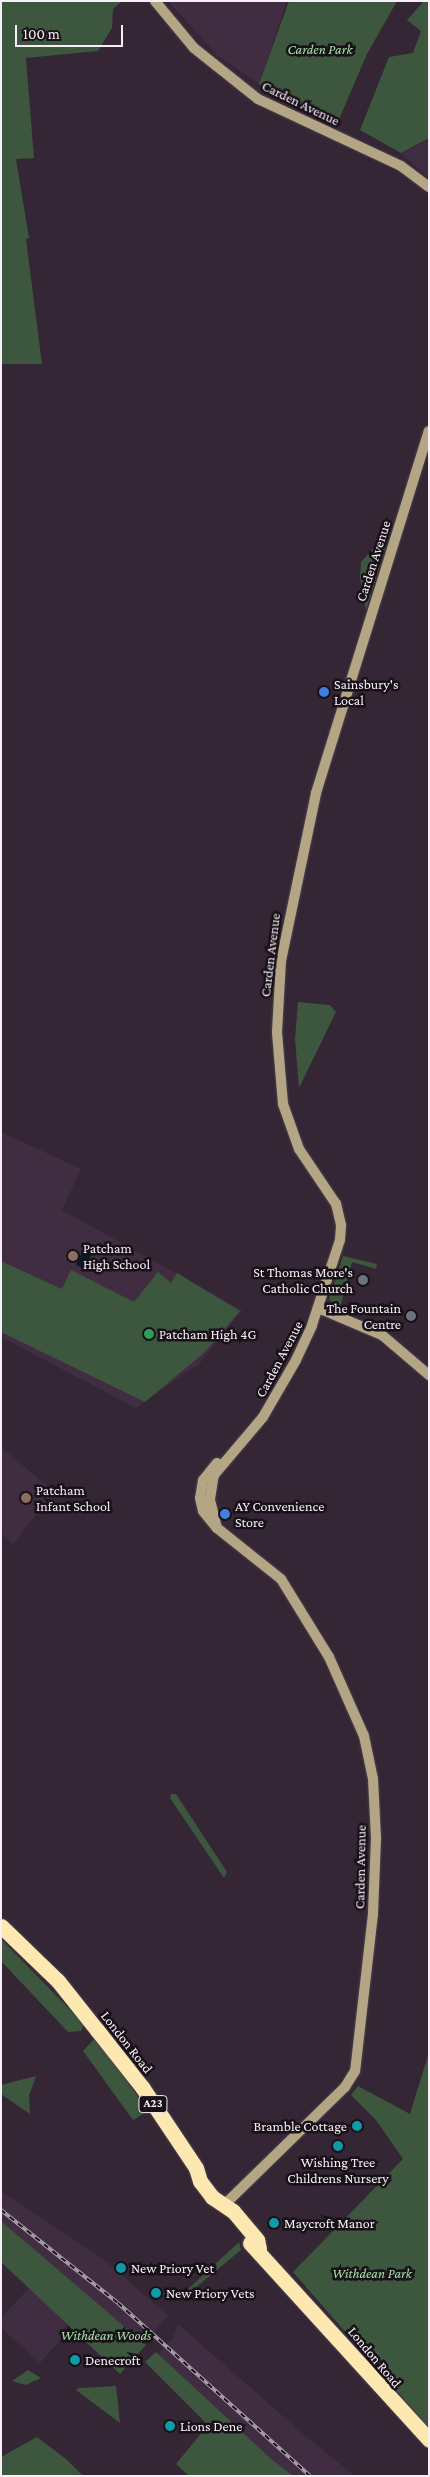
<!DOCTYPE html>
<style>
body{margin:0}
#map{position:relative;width:430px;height:2477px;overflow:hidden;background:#342634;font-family:"Crimson Pro",serif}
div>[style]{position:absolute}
.built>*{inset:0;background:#412d41}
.green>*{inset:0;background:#3d563e}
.water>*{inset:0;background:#031f2d}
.roads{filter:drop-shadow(0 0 1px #4f424f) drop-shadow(0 0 1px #4f424f)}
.secondary>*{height:10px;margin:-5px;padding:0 5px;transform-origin:5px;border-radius:5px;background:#b4a684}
.highway>*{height:15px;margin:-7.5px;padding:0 7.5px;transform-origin:7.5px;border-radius:7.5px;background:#fee8b2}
.rail>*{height:4px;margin-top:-2px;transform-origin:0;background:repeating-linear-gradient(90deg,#181118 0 5.5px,#ada1ac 0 11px);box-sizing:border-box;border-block:1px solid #ada1ac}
.dots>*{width:14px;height:14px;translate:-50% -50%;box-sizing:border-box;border:2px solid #181118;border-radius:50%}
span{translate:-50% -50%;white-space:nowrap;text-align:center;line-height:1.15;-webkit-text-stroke:5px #181118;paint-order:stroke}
.shield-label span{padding:1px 4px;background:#181118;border:1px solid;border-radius:4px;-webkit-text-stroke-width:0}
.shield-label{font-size:12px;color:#f8eef7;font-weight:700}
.park-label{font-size:14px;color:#a3e1a6;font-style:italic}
.street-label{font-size:14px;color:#f8eef7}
.poi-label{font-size:14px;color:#f8eef7}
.left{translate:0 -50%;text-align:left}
.right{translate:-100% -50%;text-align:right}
.frame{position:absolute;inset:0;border:2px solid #f8eef7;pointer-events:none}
.scale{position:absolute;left:15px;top:25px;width:108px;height:22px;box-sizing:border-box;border:2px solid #f8eef7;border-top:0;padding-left:6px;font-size:15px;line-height:18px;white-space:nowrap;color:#f8eef7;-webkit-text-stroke:4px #181118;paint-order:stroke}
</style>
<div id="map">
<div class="built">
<div style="clip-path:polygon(168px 1px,287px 1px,259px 84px,218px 56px)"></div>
<div style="clip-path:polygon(429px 138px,429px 178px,401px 154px)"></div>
<div style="clip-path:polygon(1px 1132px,81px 1169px,62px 1210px,242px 1310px,200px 1363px,136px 1408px,1px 1337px)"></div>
<div style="clip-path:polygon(1px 1447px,54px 1492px,13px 1544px,1px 1533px)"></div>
<div style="clip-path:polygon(1px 2191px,107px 2262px,168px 2316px,142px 2345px,1px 2233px)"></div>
<div style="clip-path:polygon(29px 2288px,68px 2324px,60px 2333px,64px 2336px,40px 2363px,1px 2328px,1px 2318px)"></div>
<div style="clip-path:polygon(178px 2324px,309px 2439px,355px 2476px,265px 2476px,158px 2354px,173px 2338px)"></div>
</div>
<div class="green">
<div style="clip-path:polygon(1px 1px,122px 1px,113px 9px,112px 28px,98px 51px,26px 58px,34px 158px,16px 159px,29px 238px,26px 239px,42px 364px,1px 364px)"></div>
<div style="clip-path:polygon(289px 1px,397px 1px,367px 54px,337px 124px,259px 84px)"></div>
<div style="clip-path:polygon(424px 1px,429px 1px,429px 138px,401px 153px,360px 130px,389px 57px,413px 53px,421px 31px,407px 20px)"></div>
<div style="clip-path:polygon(391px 529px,366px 610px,360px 578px,361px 562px)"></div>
<div style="clip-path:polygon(298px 1002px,330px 1005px,336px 1012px,299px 1088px,295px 1039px)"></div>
<div style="clip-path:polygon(343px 1256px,377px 1264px,376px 1269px,352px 1262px,340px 1308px,329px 1300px)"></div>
<div style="clip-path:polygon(1px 1261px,62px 1289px,71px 1270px,134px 1302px,158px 1272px,171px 1283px,177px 1273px,240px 1311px,205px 1352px,145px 1402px,1px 1332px)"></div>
<div style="clip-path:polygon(171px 1794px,176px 1794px,227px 1872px,224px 1878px,170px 1798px)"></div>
<div style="clip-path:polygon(1px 1939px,84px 2024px,81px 2031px,68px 2032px,1px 1961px)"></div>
<div style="clip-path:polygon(94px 2039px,120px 2071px,148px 2111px,133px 2120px,83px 2051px)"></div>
<div style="clip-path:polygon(429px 2052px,429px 2428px,293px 2272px,403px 2159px,376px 2120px,351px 2095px,358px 2086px,410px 2114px)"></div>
<div style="clip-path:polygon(36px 2076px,29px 2096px,30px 2114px,1px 2094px,1px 2085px)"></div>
<div style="clip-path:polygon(1px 2221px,146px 2345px,120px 2374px,1px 2262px)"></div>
<div style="clip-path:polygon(239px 2242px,241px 2250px,188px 2294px,186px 2291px)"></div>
<div style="clip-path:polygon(156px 2352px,270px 2458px,293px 2476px,189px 2476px,176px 2464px,208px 2425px,145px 2362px)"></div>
<div style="clip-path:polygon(28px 2370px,41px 2378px,26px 2385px,12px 2381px)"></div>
<div style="clip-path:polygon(116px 2386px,120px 2423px,76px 2390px,79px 2388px)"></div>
<div style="clip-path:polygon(37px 2437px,66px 2459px,83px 2476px,1px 2476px,1px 2457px)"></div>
</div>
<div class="water">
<div style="clip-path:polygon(87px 1242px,95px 1246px,85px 1269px,76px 1265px)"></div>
</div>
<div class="roads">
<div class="secondary">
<div style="left:155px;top:1px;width:61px;rotate:50.3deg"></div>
<div style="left:194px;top:48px;width:82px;rotate:38.6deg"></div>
<div style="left:258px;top:99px;width:158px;rotate:25.1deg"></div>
<div style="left:401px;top:166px;width:35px;rotate:37deg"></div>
<div style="left:318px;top:1308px;width:69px;rotate:22.9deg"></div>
<div style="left:382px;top:1335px;width:62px;rotate:40.4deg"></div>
<div style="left:217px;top:1463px;width:22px;rotate:129deg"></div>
<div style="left:203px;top:1480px;width:18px;rotate:99deg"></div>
<div style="left:200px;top:1498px;width:13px;rotate:77deg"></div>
<div style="left:203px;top:1511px;width:22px;rotate:51deg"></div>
<div style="left:217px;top:1528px;width:82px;rotate:38.6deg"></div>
<div style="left:281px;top:1579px;width:92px;rotate:58.4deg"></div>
<div style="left:329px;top:1657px;width:86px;rotate:66.1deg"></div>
<div style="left:364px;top:1736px;width:44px;rotate:78.2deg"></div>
<div style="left:373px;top:1779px;width:59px;rotate:87.1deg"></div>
<div style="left:376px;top:1838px;width:76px;rotate:92.3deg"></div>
<div style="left:373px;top:1914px;width:158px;rotate:96.5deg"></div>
<div style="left:355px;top:2071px;width:19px;rotate:122deg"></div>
<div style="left:345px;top:2087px;width:168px;rotate:135.7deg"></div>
<div style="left:217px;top:1528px;width:30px;rotate:-104deg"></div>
<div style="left:210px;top:1499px;width:24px;rotate:-81deg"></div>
<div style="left:214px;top:1475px;width:76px;rotate:-49.8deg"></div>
<div style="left:263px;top:1417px;width:66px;rotate:-59.9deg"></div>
<div style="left:296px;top:1360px;width:38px;rotate:-65deg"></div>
<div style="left:312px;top:1325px;width:89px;rotate:-71.8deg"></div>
<div style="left:340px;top:1240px;width:15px;rotate:-86deg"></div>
<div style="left:341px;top:1225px;width:22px;rotate:-103deg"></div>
<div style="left:336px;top:1204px;width:66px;rotate:-123.9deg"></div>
<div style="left:299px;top:1149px;width:48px;rotate:-109.6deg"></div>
<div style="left:283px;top:1104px;width:72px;rotate:-94.8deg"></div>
<div style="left:277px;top:1032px;width:71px;rotate:-86.8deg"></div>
<div style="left:281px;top:961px;width:172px;rotate:-78.2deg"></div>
<div style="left:316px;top:793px;width:379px;rotate:-72.7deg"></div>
</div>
<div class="highway">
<div style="left:1px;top:1926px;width:79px;rotate:44deg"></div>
<div style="left:58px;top:1981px;width:63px;rotate:51.5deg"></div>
<div style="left:97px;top:2030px;width:73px;rotate:51.7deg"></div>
<div style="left:142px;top:2087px;width:97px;rotate:56.3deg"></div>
<div style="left:196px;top:2168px;width:14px;rotate:73deg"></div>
<div style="left:200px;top:2181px;width:20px;rotate:53deg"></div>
<div style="left:212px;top:2197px;width:25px;rotate:34deg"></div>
<div style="left:233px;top:2211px;width:38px;rotate:50deg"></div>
<div style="left:257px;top:2240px;width:9px;rotate:77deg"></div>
<div style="left:250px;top:2243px;width:266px;rotate:47.7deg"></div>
</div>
</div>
<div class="rail">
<div style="left:1px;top:2210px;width:149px;rotate:38.5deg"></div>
<div style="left:118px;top:2303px;width:258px;rotate:42deg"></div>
</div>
<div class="dots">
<div style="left:324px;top:692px;background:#3f7fe0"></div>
<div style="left:73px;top:1256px;background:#8d6e63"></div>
<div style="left:363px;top:1280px;background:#6b7280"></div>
<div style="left:411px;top:1316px;background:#6b7280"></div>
<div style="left:149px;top:1334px;background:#2e9e5b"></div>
<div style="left:26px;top:1498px;background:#8d6e63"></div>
<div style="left:225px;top:1514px;background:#3f7fe0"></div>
<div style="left:357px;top:2126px;background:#0f9aa8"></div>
<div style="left:338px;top:2146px;background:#0f9aa8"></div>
<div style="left:274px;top:2223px;background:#0f9aa8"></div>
<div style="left:121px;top:2268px;background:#0f9aa8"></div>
<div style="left:156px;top:2293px;background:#0f9aa8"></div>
<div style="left:75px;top:2360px;background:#0f9aa8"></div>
<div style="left:170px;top:2426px;background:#0f9aa8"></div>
</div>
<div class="shield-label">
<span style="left:153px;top:2104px">A23</span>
</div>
<div class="park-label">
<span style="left:320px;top:49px">Carden Park</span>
<span style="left:372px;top:2273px">Withdean Park</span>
<span style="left:106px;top:2335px">Withdean Woods</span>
</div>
<div class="street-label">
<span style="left:301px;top:103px;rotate:26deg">Carden Avenue</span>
<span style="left:373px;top:561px;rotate:-72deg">Carden Avenue</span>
<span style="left:270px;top:955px;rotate:-83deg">Carden Avenue</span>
<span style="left:279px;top:1359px;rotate:-62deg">Carden Avenue</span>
<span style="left:360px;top:1867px;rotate:-89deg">Carden Avenue</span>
<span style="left:127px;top:2042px;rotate:52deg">London Road</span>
<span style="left:375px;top:2357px;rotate:50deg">London Road</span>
</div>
<div class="poi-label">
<span class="left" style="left:334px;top:692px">Sainsbury's<br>Local</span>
<span class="left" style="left:83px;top:1256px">Patcham<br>High School</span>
<span class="right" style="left:353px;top:1280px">St Thomas More's<br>Catholic Church</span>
<span class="right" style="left:401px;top:1316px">The Fountain<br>Centre</span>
<span class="left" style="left:159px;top:1334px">Patcham High 4G</span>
<span class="left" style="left:36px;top:1498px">Patcham<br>Infant School</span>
<span class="left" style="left:235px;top:1514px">AY Convenience<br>Store</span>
<span class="right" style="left:347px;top:2126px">Bramble Cottage</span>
<span style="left:338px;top:2170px">Wishing Tree<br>Childrens Nursery</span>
<span class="left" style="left:284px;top:2223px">Maycroft Manor</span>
<span class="left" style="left:131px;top:2268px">New Priory Vet</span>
<span class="left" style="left:166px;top:2293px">New Priory Vets</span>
<span class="left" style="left:85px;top:2360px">Denecroft</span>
<span class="left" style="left:180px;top:2426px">Lions Dene</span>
</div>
<div class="frame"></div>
<div class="scale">100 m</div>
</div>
